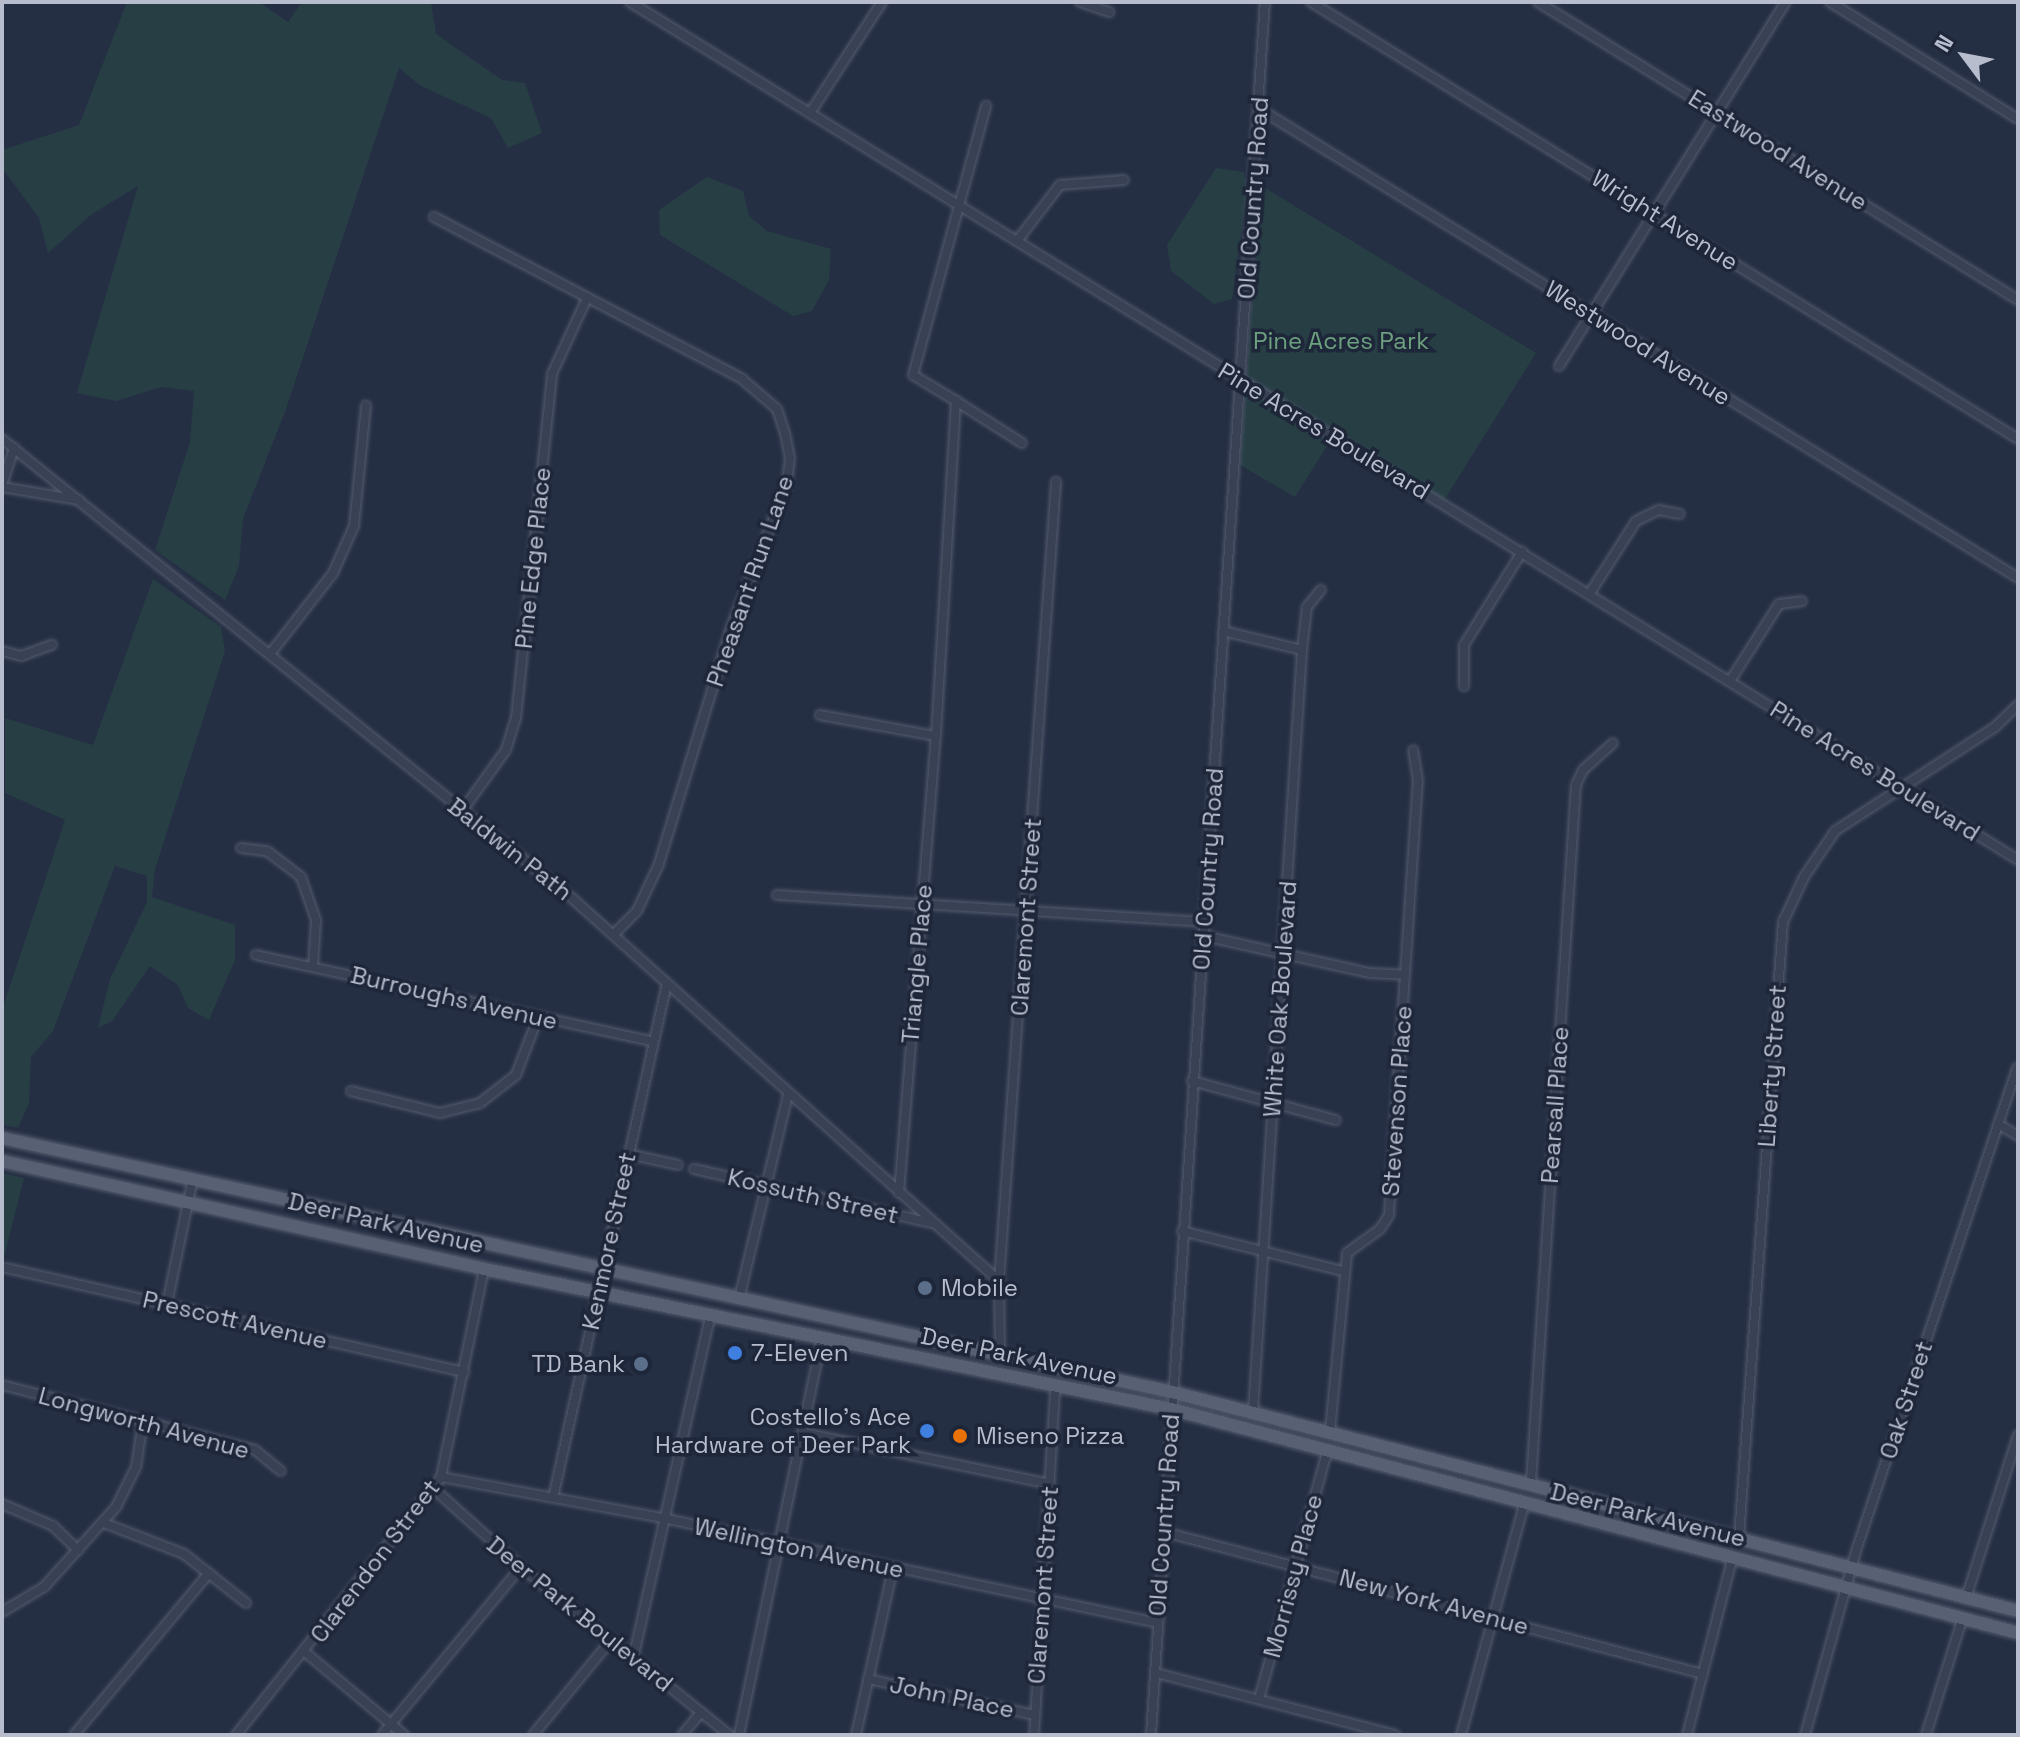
<!DOCTYPE html>
<style>
body{margin:0}
#map{position:relative;width:2020px;height:1737px;overflow:hidden;background:#252f44;font-family:"Space Grotesk",sans-serif}
div>[style]{position:absolute}
.green>*{inset:0;background:#273e45}
.roads{filter:drop-shadow(0 0 2px #555c6e) drop-shadow(0 0 2px #555c6e)}
.minor>*{height:8px;margin:-4px;padding:0 4px;transform-origin:4px;border-radius:4px;background:#394154}
.primary>*{height:12px;margin:-6px;padding:0 6px;transform-origin:6px;border-radius:6px;background:#586073}
.dots>*{width:22px;height:22px;translate:-50% -50%;box-sizing:border-box;border:4px solid #1e2639;border-radius:50%}
span{translate:-50% -50%;white-space:nowrap;text-align:center;line-height:1.15;-webkit-text-stroke:7px #1e2639;paint-order:stroke}
.street-label{font-size:24px;color:#b7bdcd}
.park-label{font-size:24px;color:#6ca07e}
.poi-label{font-size:24px;color:#b7bdcd}
.left{translate:0 -50%;text-align:left}
.right{translate:-100% -50%;text-align:right}
.frame{position:absolute;inset:0;border:4px solid #b7bdcd;pointer-events:none}
.north{position:absolute;left:1924px;top:16px;width:80px;height:80px;-webkit-text-stroke:6px #1e2639;paint-order:stroke;rotate:302deg;font-size:22px;font-weight:700;line-height:32px;text-align:center;color:#b7bdcd}
.north::after{content:'';display:block;margin:auto;width:28px;height:36px;background:#b7bdcd;clip-path:polygon(50% 0,100% 100%,50% 72%,0 100%)}
</style>
<div id="map">
<div class="green">
<div style="clip-path:polygon(127px 2px,259px 2px,288px 22px,302px 2px,431px 2px,436px 34px,502px 80px,525px 83px,542px 133px,508px 148px,491px 118px,421px 86px,399px 68px,286px 409px,243px 519px,239px 566px,225px 600px,155px 550px,190px 442px,194px 391px,161px 387px,116px 401px,77px 393px,138px 186px,92px 214px,48px 253px,39px 218px,2px 168px,2px 150px,79px 125px)"></div>
<div style="clip-path:polygon(1216px 168px,1244px 172px,1247px 193px,1232px 299px,1214px 304px,1171px 271px,1167px 245px)"></div>
<div style="clip-path:polygon(707px 177px,743px 191px,749px 216px,767px 231px,831px 249px,829px 280px,812px 311px,793px 316px,660px 235px,659px 210px)"></div>
<div style="clip-path:polygon(1260px 185px,1536px 353px,1443px 502px,1335px 433px,1295px 497px,1240px 465px)"></div>
<div style="clip-path:polygon(153px 579px,221px 627px,225px 651px,155px 869px,152px 897px,235px 925px,235px 960px,209px 1020px,188px 1008px,178px 985px,150px 966px,112px 1021px,98px 1028px,110px 979px,147px 902px,147px 876px,115px 866px,53px 1031px,31px 1057px,29px 1103px,18px 1128px,2px 1125px,2px 1010px,65px 820px,5px 793px,5px 718px,93px 745px)"></div>
<div style="clip-path:polygon(2px 1173px,24px 1178px,2px 1265px)"></div>
</div>
<div class="roads">
<div class="minor">
<div style="left:630px;top:2px;width:1632px;rotate:31.72deg"></div>
<div style="left:1080px;top:2px;width:31px;rotate:19deg"></div>
<div style="left:1311px;top:2px;width:831px;rotate:31.72deg"></div>
<div style="left:1538px;top:2px;width:565px;rotate:31.83deg"></div>
<div style="left:1830px;top:2px;width:221px;rotate:31.9deg"></div>
<div style="left:1258px;top:108px;width:894px;rotate:31.73deg"></div>
<div style="left:810px;top:113px;width:132px;rotate:-57deg"></div>
<div style="left:434px;top:217px;width:348px;rotate:27.7deg"></div>
<div style="left:742px;top:379px;width:46px;rotate:40.6deg"></div>
<div style="left:777px;top:409px;width:25px;rotate:72deg"></div>
<div style="left:785px;top:433px;width:25px;rotate:79deg"></div>
<div style="left:790px;top:458px;width:26px;rotate:97deg"></div>
<div style="left:787px;top:484px;width:155px;rotate:111.3deg"></div>
<div style="left:731px;top:628px;width:247px;rotate:107deg"></div>
<div style="left:659px;top:864px;width:52px;rotate:115.1deg"></div>
<div style="left:637px;top:911px;width:33px;rotate:135deg"></div>
<div style="left:1017px;top:241px;width:71px;rotate:-52.5deg"></div>
<div style="left:1060px;top:185px;width:64px;rotate:-4.5deg"></div>
<div style="left:1559px;top:366px;width:429px;rotate:-58.1deg"></div>
<div style="left:956px;top:401px;width:50px;rotate:-148.8deg"></div>
<div style="left:913px;top:375px;width:279px;rotate:-74.8deg"></div>
<div style="left:2px;top:439px;width:733px;rotate:38.86deg"></div>
<div style="left:573px;top:899px;width:572px;rotate:41.88deg"></div>
<div style="left:2px;top:485px;width:39px;rotate:-72deg"></div>
<div style="left:2px;top:487px;width:78px;rotate:9.6deg"></div>
<div style="left:1590px;top:593px;width:85px;rotate:-57.4deg"></div>
<div style="left:1636px;top:521px;width:25px;rotate:-26deg"></div>
<div style="left:1659px;top:510px;width:21px;rotate:11deg"></div>
<div style="left:1223px;top:631px;width:81px;rotate:13.5deg"></div>
<div style="left:2px;top:651px;width:20px;rotate:15deg"></div>
<div style="left:21px;top:656px;width:33px;rotate:-20deg"></div>
<div style="left:270px;top:654px;width:103px;rotate:-52.1deg"></div>
<div style="left:333px;top:573px;width:51px;rotate:-65.9deg"></div>
<div style="left:354px;top:526px;width:121px;rotate:-84.3deg"></div>
<div style="left:1730px;top:681px;width:91px;rotate:-57.5deg"></div>
<div style="left:1779px;top:604px;width:23px;rotate:-7deg"></div>
<div style="left:1464px;top:686px;width:41px;rotate:-90deg"></div>
<div style="left:1464px;top:645px;width:110px;rotate:-58.1deg"></div>
<div style="left:820px;top:715px;width:118px;rotate:10.3deg"></div>
<div style="left:462px;top:811px;width:75px;rotate:-54.2deg"></div>
<div style="left:506px;top:750px;width:34px;rotate:-73deg"></div>
<div style="left:516px;top:718px;width:346px;rotate:-84deg"></div>
<div style="left:552px;top:374px;width:84px;rotate:-65.3deg"></div>
<div style="left:241px;top:848px;width:26px;rotate:7deg"></div>
<div style="left:267px;top:851px;width:43px;rotate:37.4deg"></div>
<div style="left:301px;top:877px;width:46px;rotate:70.8deg"></div>
<div style="left:316px;top:920px;width:46px;rotate:93.7deg"></div>
<div style="left:777px;top:895px;width:429px;rotate:3.6deg"></div>
<div style="left:1204px;top:936px;width:170px;rotate:12.6deg"></div>
<div style="left:1370px;top:973px;width:35px;rotate:3deg"></div>
<div style="left:256px;top:955px;width:404px;rotate:12.3deg"></div>
<div style="left:1192px;top:1081px;width:149px;rotate:15.2deg"></div>
<div style="left:351px;top:1091px;width:92px;rotate:13.9deg"></div>
<div style="left:440px;top:1113px;width:41px;rotate:-14deg"></div>
<div style="left:480px;top:1103px;width:46px;rotate:-37.9deg"></div>
<div style="left:516px;top:1075px;width:62px;rotate:-69.2deg"></div>
<div style="left:1998px;top:1124px;width:23px;rotate:31deg"></div>
<div style="left:628px;top:1154px;width:51px;rotate:12.4deg"></div>
<div style="left:694px;top:1169px;width:243px;rotate:12.8deg"></div>
<div style="left:899px;top:1193px;width:458px;rotate:-85.4deg"></div>
<div style="left:936px;top:736px;width:336px;rotate:-86.6deg"></div>
<div style="left:956px;top:401px;width:78px;rotate:32.5deg"></div>
<div style="left:1182px;top:1231px;width:165px;rotate:14deg"></div>
<div style="left:6px;top:1268px;width:470px;rotate:12.8deg"></div>
<div style="left:739px;top:1299px;width:210px;rotate:-76.5deg"></div>
<div style="left:167px;top:1304px;width:128px;rotate:-78.3deg"></div>
<div style="left:1000px;top:1352px;width:71px;rotate:-90.8deg"></div>
<div style="left:999px;top:1281px;width:801px;rotate:-85.92deg"></div>
<div style="left:2px;top:1385px;width:261px;rotate:14.4deg"></div>
<div style="left:255px;top:1450px;width:33px;rotate:39deg"></div>
<div style="left:1253px;top:1412px;width:764px;rotate:-86.32deg"></div>
<div style="left:1302px;top:650px;width:43px;rotate:-83.4deg"></div>
<div style="left:1307px;top:607px;width:22px;rotate:-51deg"></div>
<div style="left:1330px;top:1431px;width:179px;rotate:-84.5deg"></div>
<div style="left:1347px;top:1253px;width:41px;rotate:-36deg"></div>
<div style="left:1380px;top:1229px;width:17px;rotate:-57deg"></div>
<div style="left:1389px;top:1215px;width:435px;rotate:-86.2deg"></div>
<div style="left:1418px;top:781px;width:31px;rotate:-99deg"></div>
<div style="left:804px;top:1433px;width:251px;rotate:11.7deg"></div>
<div style="left:441px;top:1477px;width:230px;rotate:10.5deg"></div>
<div style="left:667px;top:1519px;width:502px;rotate:11.96deg"></div>
<div style="left:1531px;top:1482px;width:698px;rotate:-86.31deg"></div>
<div style="left:1576px;top:785px;width:17px;rotate:-65deg"></div>
<div style="left:1583px;top:770px;width:40px;rotate:-42deg"></div>
<div style="left:434px;top:1489px;width:117px;rotate:41.9deg"></div>
<div style="left:521px;top:1567px;width:267px;rotate:38.9deg"></div>
<div style="left:553px;top:1498px;width:527px;rotate:-77.52deg"></div>
<div style="left:2px;top:1504px;width:56px;rotate:23.3deg"></div>
<div style="left:53px;top:1526px;width:35px;rotate:44deg"></div>
<div style="left:104px;top:1523px;width:86px;rotate:21.2deg"></div>
<div style="left:184px;top:1554px;width:79px;rotate:38.3deg"></div>
<div style="left:1164px;top:1532px;width:557px;rotate:14.76deg"></div>
<div style="left:1739px;top:1537px;width:617px;rotate:-85.91deg"></div>
<div style="left:1783px;top:922px;width:50px;rotate:-65deg"></div>
<div style="left:1804px;top:877px;width:55px;rotate:-56deg"></div>
<div style="left:1835px;top:831px;width:191px;rotate:-33deg"></div>
<div style="left:1995px;top:727px;width:32px;rotate:-44deg"></div>
<div style="left:1966px;top:1598px;width:171px;rotate:-72.3deg"></div>
<div style="left:2px;top:1612px;width:49px;rotate:-30.8deg"></div>
<div style="left:44px;top:1587px;width:108px;rotate:-48deg"></div>
<div style="left:116px;top:1507px;width:45px;rotate:-63.4deg"></div>
<div style="left:136px;top:1467px;width:47px;rotate:-81.3deg"></div>
<div style="left:306px;top:1653px;width:128px;rotate:39.9deg"></div>
<div style="left:633px;top:1659px;width:354px;rotate:-77.3deg"></div>
<div style="left:1156px;top:1673px;width:247px;rotate:14.5deg"></div>
<div style="left:868px;top:1679px;width:171px;rotate:12.2deg"></div>
<div style="left:1259px;top:1699px;width:256px;rotate:-74.6deg"></div>
<div style="left:74px;top:1735px;width:211px;rotate:-50.2deg"></div>
<div style="left:236px;top:1735px;width:330px;rotate:-51.5deg"></div>
<div style="left:441px;top:1477px;width:212px;rotate:-78.3deg"></div>
<div style="left:382px;top:1735px;width:218px;rotate:-50.4deg"></div>
<div style="left:533px;top:1735px;width:123px;rotate:-50.6deg"></div>
<div style="left:682px;top:1735px;width:30px;rotate:-50deg"></div>
<div style="left:739px;top:1735px;width:406px;rotate:-78.2deg"></div>
<div style="left:856px;top:1735px;width:171px;rotate:-77.5deg"></div>
<div style="left:1034px;top:1735px;width:348px;rotate:-86.5deg"></div>
<div style="left:1151px;top:1735px;width:1737px;rotate:-86.24deg"></div>
<div style="left:1461px;top:1735px;width:238px;rotate:-74.7deg"></div>
<div style="left:1687px;top:1735px;width:181px;rotate:-75.6deg"></div>
<div style="left:1805px;top:1735px;width:194px;rotate:-74.5deg"></div>
<div style="left:1857px;top:1548px;width:506px;rotate:-71.57deg"></div>
<div style="left:1926px;top:1735px;width:124px;rotate:-72.6deg"></div>
</div>
<div class="primary">
<div style="left:2px;top:1138px;width:1197px;rotate:12.25deg"></div>
<div style="left:1172px;top:1392px;width:874px;rotate:14.51deg"></div>
<div style="left:2px;top:1161px;width:494px;rotate:12.6deg"></div>
<div style="left:484px;top:1269px;width:701px;rotate:11.52deg"></div>
<div style="left:1171px;top:1409px;width:876px;rotate:14.81deg"></div>
</div>
</div>
<div class="dots">
<div style="left:925px;top:1288px;background:#5c6f8a"></div>
<div style="left:735px;top:1353px;background:#3f7fe0"></div>
<div style="left:641px;top:1364px;background:#5c6f8a"></div>
<div style="left:927px;top:1431px;background:#3f7fe0"></div>
<div style="left:960px;top:1436px;background:#e8710a"></div>
</div>
<div class="street-label">
<span style="left:1778px;top:150px;rotate:32deg">Eastwood Avenue</span>
<span style="left:1253px;top:198px;rotate:-86deg">Old Country Road</span>
<span style="left:1665px;top:220px;rotate:32deg">Wright Avenue</span>
<span style="left:1638px;top:343px;rotate:32deg">Westwood Avenue</span>
<span style="left:1324px;top:431px;rotate:31deg">Pine Acres Boulevard</span>
<span style="left:533px;top:558px;rotate:-84deg">Pine Edge Place</span>
<span style="left:750px;top:581px;rotate:-71deg">Pheasant Run Lane</span>
<span style="left:1875px;top:771px;rotate:32deg">Pine Acres Boulevard</span>
<span style="left:510px;top:849px;rotate:38deg">Baldwin Path</span>
<span style="left:1208px;top:869px;rotate:-86deg">Old Country Road</span>
<span style="left:1026px;top:917px;rotate:-86deg">Claremont Street</span>
<span style="left:917px;top:964px;rotate:-85deg">Triangle Place</span>
<span style="left:454px;top:998px;rotate:13deg">Burroughs Avenue</span>
<span style="left:1280px;top:999px;rotate:-86deg">White Oak Boulevard</span>
<span style="left:1772px;top:1066px;rotate:-86deg">Liberty Street</span>
<span style="left:1397px;top:1101px;rotate:-86deg">Stevenson Place</span>
<span style="left:1555px;top:1105px;rotate:-86deg">Pearsall Place</span>
<span style="left:813px;top:1196px;rotate:13deg">Kossuth Street</span>
<span style="left:386px;top:1223px;rotate:13deg">Deer Park Avenue</span>
<span style="left:609px;top:1241px;rotate:-78deg">Kenmore Street</span>
<span style="left:235px;top:1320px;rotate:13deg">Prescott Avenue</span>
<span style="left:1019px;top:1356px;rotate:12deg">Deer Park Avenue</span>
<span style="left:1906px;top:1400px;rotate:-72deg">Oak Street</span>
<span style="left:144px;top:1423px;rotate:15deg">Longworth Avenue</span>
<span style="left:1164px;top:1515px;rotate:-86deg">Old Country Road</span>
<span style="left:1648px;top:1515px;rotate:14deg">Deer Park Avenue</span>
<span style="left:799px;top:1548px;rotate:12deg">Wellington Avenue</span>
<span style="left:375px;top:1561px;rotate:-53deg">Clarendon Street</span>
<span style="left:1293px;top:1576px;rotate:-75deg">Morrissy Place</span>
<span style="left:1043px;top:1585px;rotate:-86deg">Claremont Street</span>
<span style="left:1434px;top:1602px;rotate:15deg">New York Avenue</span>
<span style="left:580px;top:1614px;rotate:39deg">Deer Park Boulevard</span>
<span style="left:952px;top:1697px;rotate:12deg">John Place</span>
</div>
<div class="park-label">
<span style="left:1341px;top:341px">Pine Acres Park</span>
</div>
<div class="poi-label">
<span class="left" style="left:941px;top:1288px">Mobile</span>
<span class="left" style="left:751px;top:1353px">7-Eleven</span>
<span class="right" style="left:625px;top:1364px">TD Bank</span>
<span class="right" style="left:911px;top:1431px">Costello's Ace<br>Hardware of Deer Park</span>
<span class="left" style="left:976px;top:1436px">Miseno Pizza</span>
</div>
<div class="frame"></div>
<div class="north">N</div>
</div>
